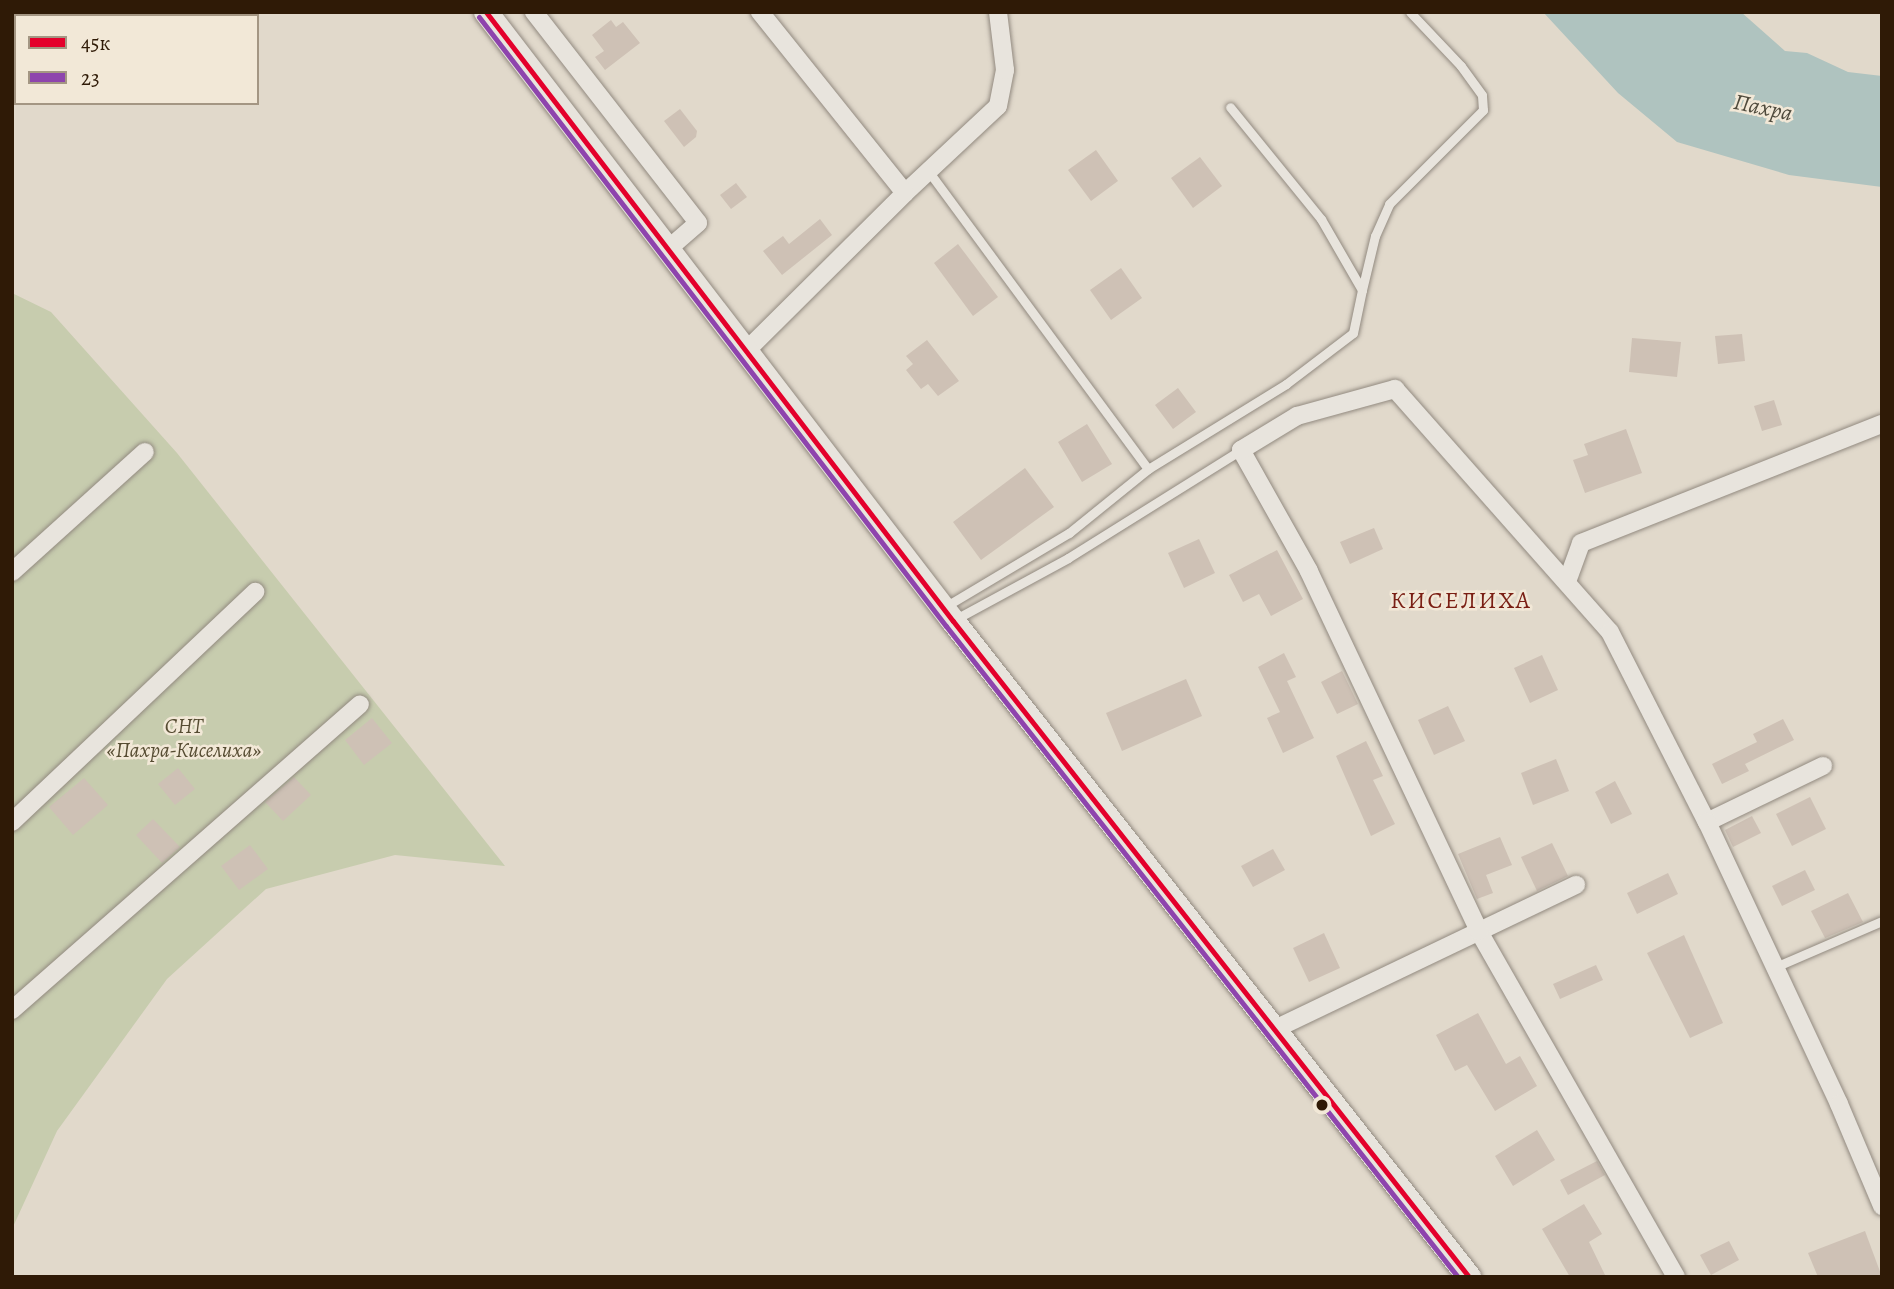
<!DOCTYPE html>
<meta charset="utf-8">
<style>
body{margin:0}
#map{position:relative;width:1894px;height:1289px;overflow:hidden;background:#e1d9cb;font-family:Alegreya,serif}
div>[style]{position:absolute}
.green>*{inset:0;background:#c7ccae}
.water>*{inset:0;background:#afc3bf}
.building>*{inset:0;background:#cec1b5}
.roads{filter:drop-shadow(0 0 2px #928a80) drop-shadow(0 0 2px #928a80)}
.lane>*{height:9px;margin:-4.5px;padding:0 4.5px;transform-origin:4.5px;border-radius:4.5px;background:#e8e4dd}
.street>*{height:18px;margin:-9px;padding:0 9px;transform-origin:9px;border-radius:9px;background:#e8e4dd}
.secondary>*{height:24px;margin:-12px;padding:0 12px;transform-origin:12px;border-radius:12px;background:#e8e4dd}
.bus-1>*{height:5px;margin:-2.5px;padding:0 2.5px;transform-origin:2.5px;border-radius:2.5px;background:#e4002b}
.bus-2>*{height:5px;margin:-2.5px;padding:0 2.5px;transform-origin:2.5px;border-radius:2.5px;background:#8e44ad}
.dots>*{width:19px;height:19px;translate:-50% -50%;box-sizing:border-box;border:4px solid #f2e8d7;border-radius:50%}
span{translate:-50% -50%;white-space:nowrap;text-align:center;line-height:1.15;-webkit-text-stroke:5px #f2e8d7;paint-order:stroke}
.park-label{font-size:21px;color:#564c32;font-style:italic}
.water-label{font-size:23px;color:#4f4a3c;font-style:italic}
.quarter-label{font-size:24px;color:#7a1f14;letter-spacing:2px}
.frame{position:absolute;inset:0;border:14px solid #2f1a06;pointer-events:none}
.legend{position:absolute;left:14px;top:14px;width:245px;height:91px;box-sizing:border-box;background:#f2e8d7;border:2px solid #a49683;margin:0;padding:9px 12px;list-style:none;font-size:21px;color:#2f1a06}
.legend li{display:flex;align-items:center;gap:14px;height:35px}
.legend b{width:35px;border:2px solid #a49683}
</style>
<div id="map">
<div class="green">
<div style="clip-path:polygon(12px 293px,51px 312px,177px 453px,505px 866px,395px 855px,266px 889px,167px 979px,57px 1131px,12px 1229px)"></div>
</div>
<div class="water">
<div style="clip-path:polygon(1543px 12px,1741px 12px,1785px 51px,1807px 53px,1848px 72px,1882px 76px,1882px 187px,1789px 175px,1677px 142px,1618px 93px)"></div>
</div>
<div class="building">
<div style="clip-path:polygon(611px 20px,616px 27px,623px 22px,640px 43px,605px 70px,595px 57px,604px 51px,592px 35px)"></div>
<div style="clip-path:polygon(680px 109px,697px 131px,696px 137px,684px 147px,664px 121px)"></div>
<div style="clip-path:polygon(1096px 150px,1118px 181px,1091px 201px,1068px 170px)"></div>
<div style="clip-path:polygon(1200px 157px,1222px 186px,1193px 208px,1171px 178px)"></div>
<div style="clip-path:polygon(736px 183px,747px 197px,731px 209px,720px 195px)"></div>
<div style="clip-path:polygon(820px 219px,832px 235px,782px 275px,763px 251px,783px 236px,789px 244px)"></div>
<div style="clip-path:polygon(958px 244px,998px 297px,973px 316px,934px 263px)"></div>
<div style="clip-path:polygon(1121px 268px,1142px 298px,1111px 320px,1090px 290px)"></div>
<div style="clip-path:polygon(1742px 334px,1745px 361px,1718px 364px,1715px 336px)"></div>
<div style="clip-path:polygon(1632px 338px,1681px 342px,1677px 377px,1629px 372px)"></div>
<div style="clip-path:polygon(927px 340px,959px 381px,938px 396px,928px 384px,921px 389px,906px 370px,913px 364px,906px 356px)"></div>
<div style="clip-path:polygon(1178px 388px,1196px 412px,1173px 429px,1155px 405px)"></div>
<div style="clip-path:polygon(1774px 400px,1782px 425px,1762px 431px,1754px 406px)"></div>
<div style="clip-path:polygon(1087px 424px,1112px 464px,1082px 482px,1058px 442px)"></div>
<div style="clip-path:polygon(1626px 429px,1642px 473px,1585px 493px,1573px 460px,1588px 455px,1584px 444px)"></div>
<div style="clip-path:polygon(1025px 468px,1054px 507px,981px 560px,953px 522px)"></div>
<div style="clip-path:polygon(1374px 528px,1383px 549px,1350px 564px,1340px 542px)"></div>
<div style="clip-path:polygon(1199px 539px,1215px 573px,1184px 588px,1168px 553px)"></div>
<div style="clip-path:polygon(1277px 550px,1303px 599px,1271px 616px,1259px 594px,1243px 602px,1229px 575px)"></div>
<div style="clip-path:polygon(1284px 653px,1296px 677px,1287px 681px,1314px 738px,1283px 753px,1267px 718px,1280px 712px,1258px 667px)"></div>
<div style="clip-path:polygon(1542px 655px,1558px 690px,1530px 703px,1514px 668px)"></div>
<div style="clip-path:polygon(1342px 671px,1358px 704px,1337px 714px,1321px 682px)"></div>
<div style="clip-path:polygon(1186px 679px,1202px 716px,1122px 751px,1106px 713px)"></div>
<div style="clip-path:polygon(1448px 706px,1465px 741px,1434px 755px,1418px 720px)"></div>
<div style="clip-path:polygon(372px 718px,392px 743px,364px 765px,345px 740px)"></div>
<div style="clip-path:polygon(1783px 719px,1794px 740px,1745px 764px,1749px 771px,1722px 784px,1712px 764px,1757px 742px,1753px 734px)"></div>
<div style="clip-path:polygon(1366px 741px,1383px 776px,1373px 780px,1395px 824px,1371px 836px,1336px 756px)"></div>
<div style="clip-path:polygon(1556px 759px,1569px 791px,1533px 805px,1521px 773px)"></div>
<div style="clip-path:polygon(178px 768px,195px 789px,175px 805px,158px 784px)"></div>
<div style="clip-path:polygon(294px 777px,311px 795px,283px 821px,265px 802px)"></div>
<div style="clip-path:polygon(84px 778px,108px 805px,73px 835px,49px 807px)"></div>
<div style="clip-path:polygon(1615px 781px,1632px 814px,1611px 824px,1595px 792px)"></div>
<div style="clip-path:polygon(1810px 797px,1826px 829px,1792px 846px,1776px 814px)"></div>
<div style="clip-path:polygon(1752px 816px,1761px 833px,1733px 847px,1725px 830px)"></div>
<div style="clip-path:polygon(153px 819px,180px 847px,162px 863px,136px 835px)"></div>
<div style="clip-path:polygon(1500px 837px,1512px 865px,1486px 875px,1493px 893px,1477px 899px,1458px 854px)"></div>
<div style="clip-path:polygon(1552px 843px,1568px 876px,1537px 891px,1521px 857px)"></div>
<div style="clip-path:polygon(250px 845px,268px 869px,239px 890px,221px 866px)"></div>
<div style="clip-path:polygon(1273px 849px,1285px 870px,1253px 887px,1241px 866px)"></div>
<div style="clip-path:polygon(1805px 870px,1815px 890px,1782px 906px,1772px 886px)"></div>
<div style="clip-path:polygon(1668px 873px,1678px 894px,1637px 914px,1627px 893px)"></div>
<div style="clip-path:polygon(1848px 893px,1863px 922px,1825px 938px,1811px 911px)"></div>
<div style="clip-path:polygon(1324px 933px,1340px 968px,1309px 982px,1293px 948px)"></div>
<div style="clip-path:polygon(1684px 935px,1723px 1023px,1690px 1038px,1647px 953px)"></div>
<div style="clip-path:polygon(1596px 965px,1603px 980px,1560px 999px,1553px 984px)"></div>
<div style="clip-path:polygon(1478px 1013px,1506px 1064px,1520px 1056px,1537px 1086px,1495px 1111px,1467px 1065px,1455px 1071px,1436px 1035px)"></div>
<div style="clip-path:polygon(1537px 1130px,1555px 1160px,1513px 1186px,1495px 1156px)"></div>
<div style="clip-path:polygon(1597px 1161px,1605px 1175px,1568px 1195px,1560px 1180px)"></div>
<div style="clip-path:polygon(1584px 1204px,1602px 1234px,1589px 1242px,1606px 1277px,1570px 1277px,1542px 1229px)"></div>
<div style="clip-path:polygon(1865px 1231px,1882px 1277px,1818px 1277px,1808px 1253px)"></div>
<div style="clip-path:polygon(1729px 1241px,1739px 1260px,1711px 1275px,1700px 1255px)"></div>
</div>
<div class="roads">
<div class="lane">
<div style="left:929px;top:172px;width:369px;rotate:53.6deg"></div>
<div style="left:1362px;top:290px;width:56px;rotate:-76.5deg"></div>
<div style="left:1375px;top:236px;width:35px;rotate:-66deg"></div>
<div style="left:1389px;top:204px;width:133px;rotate:-45deg"></div>
<div style="left:1483px;top:110px;width:15px;rotate:-94deg"></div>
<div style="left:1482px;top:95px;width:36px;rotate:-126deg"></div>
<div style="left:1461px;top:66px;width:74px;rotate:-133.4deg"></div>
<div style="left:943px;top:608px;width:147px;rotate:-30.8deg"></div>
<div style="left:1069px;top:533px;width:102px;rotate:-39deg"></div>
<div style="left:1148px;top:469px;width:162px;rotate:-31.6deg"></div>
<div style="left:1286px;top:384px;width:84px;rotate:-37.3deg"></div>
<div style="left:1353px;top:333px;width:44px;rotate:-78.2deg"></div>
<div style="left:1362px;top:290px;width:82px;rotate:-120deg"></div>
<div style="left:1321px;top:219px;width:144px;rotate:-129.1deg"></div>
<div style="left:954px;top:620px;width:130px;rotate:-28.5deg"></div>
<div style="left:1068px;top:558px;width:204px;rotate:-32deg"></div>
<div style="left:1775px;top:967px;width:116px;rotate:-23.3deg"></div>
</div>
<div class="street">
<div style="left:534px;top:12px;width:267px;rotate:52.1deg"></div>
<div style="left:698px;top:223px;width:40px;rotate:139deg"></div>
<div style="left:905px;top:193px;width:127px;rotate:-43.1deg"></div>
<div style="left:998px;top:106px;width:37px;rotate:-79deg"></div>
<div style="left:1005px;top:70px;width:58px;rotate:-96.9deg"></div>
<div style="left:746px;top:351px;width:224px;rotate:-44.8deg"></div>
<div style="left:905px;top:193px;width:232px;rotate:-128.7deg"></div>
<div style="left:12px;top:572px;width:179px;rotate:-42.1deg"></div>
<div style="left:1568px;top:579px;width:38px;rotate:-70deg"></div>
<div style="left:1581px;top:543px;width:324px;rotate:-21.6deg"></div>
<div style="left:12px;top:822px;width:335px;rotate:-43.4deg"></div>
<div style="left:1707px;top:822px;width:129px;rotate:-25.8deg"></div>
<div style="left:12px;top:1010px;width:463px;rotate:-41.3deg"></div>
<div style="left:1275px;top:1029px;width:334px;rotate:-25.6deg"></div>
<div style="left:1676px;top:1277px;width:398px;rotate:-119.7deg"></div>
<div style="left:1479px;top:931px;width:398px;rotate:-115.3deg"></div>
<div style="left:1309px;top:571px;width:139px;rotate:-119.3deg"></div>
<div style="left:1241px;top:450px;width:66px;rotate:-31.3deg"></div>
<div style="left:1297px;top:416px;width:102px;rotate:-15.4deg"></div>
<div style="left:1395px;top:389px;width:324px;rotate:48.5deg"></div>
<div style="left:1610px;top:632px;width:213px;rotate:63deg"></div>
<div style="left:1707px;top:822px;width:311px;rotate:64.9deg"></div>
<div style="left:1839px;top:1104px;width:111px;rotate:67.1deg"></div>
</div>
<div class="secondary">
<div style="left:486px;top:12px;width:767px;rotate:52.52deg"></div>
<div style="left:953px;top:621px;width:835px;rotate:51.81deg"></div>
</div>
</div>
<div class="bus-1">
<div style="left:486px;top:12px;width:767px;rotate:52.52deg"></div>
<div style="left:953px;top:621px;width:835px;rotate:51.81deg"></div>
</div>
<div class="bus-2">
<div style="left:479px;top:17px;width:767px;rotate:52.52deg"></div>
<div style="left:946px;top:626px;width:828px;rotate:51.82deg"></div>
</div>
<div class="dots">
<div style="left:1322px;top:1105px;background:#2f1a06"></div>
</div>
<div class="park-label">
<span style="left:184px;top:738px">СНТ<br>«Пахра-Киселиха»</span>
</div>
<div class="water-label">
<span style="left:1763px;top:108px;rotate:12deg">Пахра</span>
</div>
<div class="quarter-label">
<span style="left:1461px;top:601px">КИСЕЛИХА</span>
</div>
<div class="frame"></div>
<ul class="legend">
<li><b style="height:9px;background:#e4002b"></b>45к</li>
<li><b style="height:9px;background:#8e44ad"></b>23</li>
</ul>
</div>
